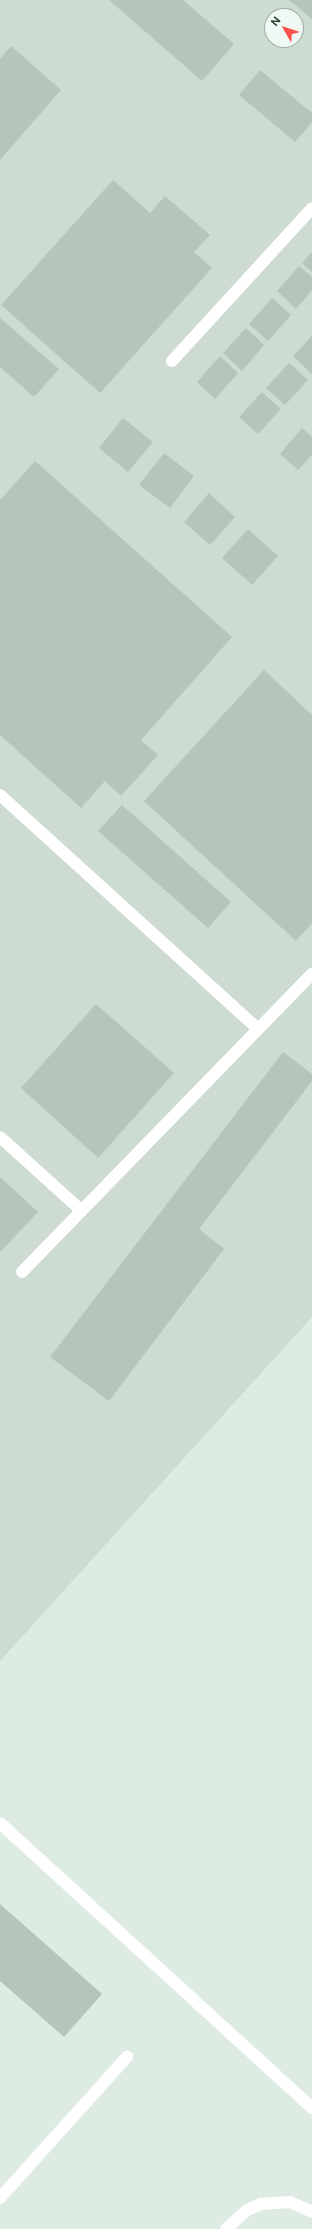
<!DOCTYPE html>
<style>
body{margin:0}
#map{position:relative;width:312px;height:2229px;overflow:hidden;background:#deebe3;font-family:"DM Sans",sans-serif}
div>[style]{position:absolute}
.built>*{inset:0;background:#cddbd1}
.building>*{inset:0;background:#b4c6bb}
.service>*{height:12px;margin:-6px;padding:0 6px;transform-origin:6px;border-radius:6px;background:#fff}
.minor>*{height:12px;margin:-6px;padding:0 6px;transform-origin:6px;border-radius:6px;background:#fff}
span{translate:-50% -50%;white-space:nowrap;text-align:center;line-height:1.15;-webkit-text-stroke:3px #eff8f2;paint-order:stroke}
.north{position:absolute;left:264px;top:8px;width:40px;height:40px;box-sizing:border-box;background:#eff8f2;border:1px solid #9cada4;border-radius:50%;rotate:309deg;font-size:11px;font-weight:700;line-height:16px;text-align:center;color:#1f3c2e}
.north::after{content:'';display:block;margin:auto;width:14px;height:18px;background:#fc524c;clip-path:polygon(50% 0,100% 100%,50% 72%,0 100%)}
</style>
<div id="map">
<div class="built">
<div style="clip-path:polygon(evenodd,0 0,312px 0,312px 1317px,0 1661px,0 0,272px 16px,296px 16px,296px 40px,272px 40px,272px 16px)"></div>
</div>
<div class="building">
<div style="clip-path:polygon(109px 0,183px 0,234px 44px,202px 81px)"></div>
<div style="clip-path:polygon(289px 0,312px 0,312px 19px)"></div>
<div style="clip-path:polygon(11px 46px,61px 90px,0 160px,0 59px)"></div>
<div style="clip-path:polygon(260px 70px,312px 113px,312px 122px,295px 142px,239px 95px)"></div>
<div style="clip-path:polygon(113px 180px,150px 213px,165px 196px,210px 235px,194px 252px,212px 268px,100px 393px,1px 305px)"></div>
<div style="clip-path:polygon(312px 252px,312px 272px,302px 263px)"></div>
<div style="clip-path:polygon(299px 266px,312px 277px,312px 290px,296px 309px,277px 291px)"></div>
<div style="clip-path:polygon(272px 298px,291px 315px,268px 341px,249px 324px)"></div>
<div style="clip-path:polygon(0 318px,59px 369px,34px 397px,0 367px)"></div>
<div style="clip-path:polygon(246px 328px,264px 345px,242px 371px,223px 353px)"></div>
<div style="clip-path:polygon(312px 336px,312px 374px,293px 356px)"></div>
<div style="clip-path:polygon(220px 356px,238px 373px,215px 399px,197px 382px)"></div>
<div style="clip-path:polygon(289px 363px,308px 380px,285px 405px,266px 388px)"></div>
<div style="clip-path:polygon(262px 392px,281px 409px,258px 434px,239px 417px)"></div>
<div style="clip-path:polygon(123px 418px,153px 442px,128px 472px,99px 448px)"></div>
<div style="clip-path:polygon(302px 428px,312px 437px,312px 455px,298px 470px,280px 454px)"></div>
<div style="clip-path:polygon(164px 453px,194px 476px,170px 508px,139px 485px)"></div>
<div style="clip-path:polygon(35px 461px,232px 637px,141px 740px,158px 755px,121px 796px,105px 781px,81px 808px,0 735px,0 500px)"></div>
<div style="clip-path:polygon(209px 493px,235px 517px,210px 545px,184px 522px)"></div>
<div style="clip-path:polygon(248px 529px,278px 556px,252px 585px,222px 558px)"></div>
<div style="clip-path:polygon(264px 670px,312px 715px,312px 923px,296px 941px,144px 801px)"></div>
<div style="clip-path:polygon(122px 805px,231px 902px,208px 928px,98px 831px)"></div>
<div style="clip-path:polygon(96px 1004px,174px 1073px,98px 1158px,21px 1088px)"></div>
<div style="clip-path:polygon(283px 1052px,312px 1074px,312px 1081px,199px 1229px,224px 1249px,109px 1401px,50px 1357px)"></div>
<div style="clip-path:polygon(0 1177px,38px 1212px,0 1252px)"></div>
<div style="clip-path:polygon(0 1904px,102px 1994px,64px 2037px,0 1981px)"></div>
</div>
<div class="service">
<div style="left:172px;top:361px;width:207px;rotate:-47.5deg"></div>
<div style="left:0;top:795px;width:348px;rotate:42.2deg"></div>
<div style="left:0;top:1137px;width:110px;rotate:42.1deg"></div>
<div style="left:22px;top:1272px;width:416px;rotate:-45.8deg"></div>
<div style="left:0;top:2198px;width:190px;rotate:-48deg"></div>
<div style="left:226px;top:2229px;width:28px;rotate:-42deg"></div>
<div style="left:247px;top:2210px;width:15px;rotate:-23deg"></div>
<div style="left:261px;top:2204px;width:29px;rotate:-4deg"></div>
<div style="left:290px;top:2202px;width:24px;rotate:24deg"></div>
</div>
<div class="minor">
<div style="left:0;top:1823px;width:423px;rotate:42.4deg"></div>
</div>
<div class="north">N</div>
</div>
